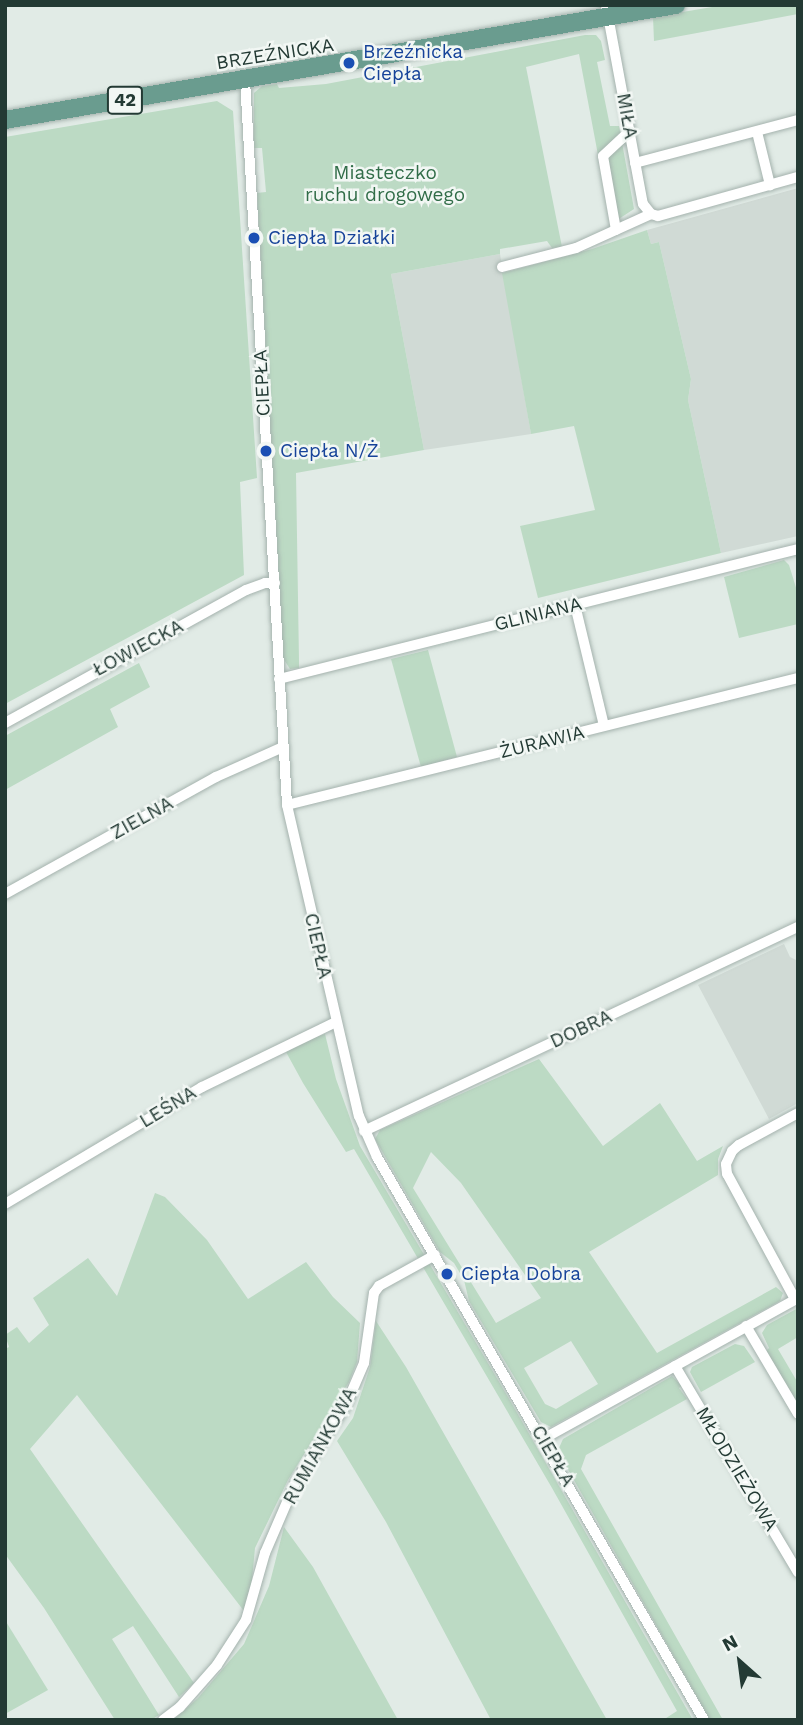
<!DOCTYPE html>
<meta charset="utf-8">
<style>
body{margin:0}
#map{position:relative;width:803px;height:1725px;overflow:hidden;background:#e1ebe6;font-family:"Work Sans",sans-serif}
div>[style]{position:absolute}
.built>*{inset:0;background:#d0dad5}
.green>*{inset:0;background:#bcdac4}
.roads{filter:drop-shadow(0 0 2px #a4b2ad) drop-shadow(0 0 2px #a4b2ad)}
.minor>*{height:10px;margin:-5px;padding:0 5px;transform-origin:5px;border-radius:5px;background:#fff}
.primary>*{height:18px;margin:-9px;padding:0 9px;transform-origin:9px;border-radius:9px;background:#6a9c8f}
.dots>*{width:19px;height:19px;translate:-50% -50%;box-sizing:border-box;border:4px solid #f2f7f4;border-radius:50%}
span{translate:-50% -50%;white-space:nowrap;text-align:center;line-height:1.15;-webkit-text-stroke:5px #f2f7f4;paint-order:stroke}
.shield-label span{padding:2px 5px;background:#f2f7f4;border:2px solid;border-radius:5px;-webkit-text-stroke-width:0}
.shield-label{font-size:18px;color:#233a34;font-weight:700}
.transit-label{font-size:19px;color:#164399}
.left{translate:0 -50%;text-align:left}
.street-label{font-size:19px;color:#233a34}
.park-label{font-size:19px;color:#316d48}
.frame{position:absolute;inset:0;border:7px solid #233a34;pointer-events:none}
.north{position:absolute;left:705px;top:1627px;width:70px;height:70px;-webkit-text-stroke:5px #f2f7f4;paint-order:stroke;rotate:332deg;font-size:19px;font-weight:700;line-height:28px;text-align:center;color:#233a34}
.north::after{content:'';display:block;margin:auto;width:24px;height:32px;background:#233a34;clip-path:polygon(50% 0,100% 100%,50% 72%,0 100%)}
</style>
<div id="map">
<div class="built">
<div style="clip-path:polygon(798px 188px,798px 536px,721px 553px,688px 400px,691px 379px,659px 242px,651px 244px,647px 230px)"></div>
<div style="clip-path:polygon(500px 254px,531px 434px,424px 450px,391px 274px)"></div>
<div style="clip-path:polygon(784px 944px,790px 957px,798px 961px,798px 1103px,769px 1119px,698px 985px)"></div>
</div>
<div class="green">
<div style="clip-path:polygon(724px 5px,798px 5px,798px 14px,654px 41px,653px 17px)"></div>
<div style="clip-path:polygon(585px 35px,596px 35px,601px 41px,605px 60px,597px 62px,610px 126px,619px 126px,634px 209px,611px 224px,579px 54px,526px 67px,562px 247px,552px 248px,547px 241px,500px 249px,500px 254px,391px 274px,424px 450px,296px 473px,299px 661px,299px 668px,290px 669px,283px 658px,257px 193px,266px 192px,262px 148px,254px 148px,254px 93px,262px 86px,277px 84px,279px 88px,326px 84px)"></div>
<div style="clip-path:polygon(217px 101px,233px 111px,257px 478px,240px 482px,244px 575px,5px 704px,5px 137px)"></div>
<div style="clip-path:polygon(647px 230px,651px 244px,659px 242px,691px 379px,688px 400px,721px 553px,538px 598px,520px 526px,595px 510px,574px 426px,531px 434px,502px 273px,592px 249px)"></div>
<div style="clip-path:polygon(784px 560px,789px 565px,798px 594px,798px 624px,739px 638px,724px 577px)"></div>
<div style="clip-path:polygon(428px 650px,457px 757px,421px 767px,391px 659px)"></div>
<div style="clip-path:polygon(139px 663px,150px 687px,110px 709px,118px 727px,5px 790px,5px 736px)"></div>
<div style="clip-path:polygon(325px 1034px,336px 1079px,360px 1146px,508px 1397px,693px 1720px,663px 1720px,677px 1711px,552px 1488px,354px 1149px,346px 1152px,303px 1083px,286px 1052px,304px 1041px)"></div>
<div style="clip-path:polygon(evenodd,539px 1059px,603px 1146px,660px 1103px,697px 1161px,723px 1146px,718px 1159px,718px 1175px,589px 1252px,657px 1353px,776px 1287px,783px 1293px,780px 1301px,551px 1427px,541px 1422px,469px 1301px,464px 1280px,454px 1263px,440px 1252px,375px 1139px,380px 1130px,539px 1059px,431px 1152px,461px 1183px,541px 1298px,496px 1323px,413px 1188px,431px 1152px,539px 1059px,571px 1341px,598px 1384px,556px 1409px,545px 1404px,524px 1368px,571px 1341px)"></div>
<div style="clip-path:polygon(155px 1193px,165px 1197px,207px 1240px,248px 1299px,306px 1262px,333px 1297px,360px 1323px,357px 1362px,349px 1382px,288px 1480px,255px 1548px,251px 1590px,244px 1611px,77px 1395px,30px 1449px,194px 1683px,179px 1697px,133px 1626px,112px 1639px,159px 1715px,151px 1720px,115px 1720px,44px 1608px,5px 1554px,5px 1349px,9px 1347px,5px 1335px,17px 1327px,29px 1343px,49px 1325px,33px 1298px,88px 1258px,117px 1296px)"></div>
<div style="clip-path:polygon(798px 1308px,798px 1337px,778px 1349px,798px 1383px,798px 1405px,766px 1351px,769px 1348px,762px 1333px,767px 1325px)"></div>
<div style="clip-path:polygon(376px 1321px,406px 1367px,607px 1720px,491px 1720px,386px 1522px,337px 1441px,353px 1418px,370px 1367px)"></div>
<div style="clip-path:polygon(735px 1344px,744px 1346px,755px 1362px,701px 1392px,690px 1372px,692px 1367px)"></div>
<div style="clip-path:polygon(672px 1376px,682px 1386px,679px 1388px,687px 1399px,586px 1455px,581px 1469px,723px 1720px,710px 1720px,562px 1459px,565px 1457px,559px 1448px,563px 1439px)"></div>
<div style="clip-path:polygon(284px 1527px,313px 1567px,398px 1720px,173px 1720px,198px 1698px,244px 1644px,269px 1586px)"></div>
<div style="clip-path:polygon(5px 1620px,48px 1690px,5px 1714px)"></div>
</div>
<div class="roads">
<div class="minor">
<div style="left:606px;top:5px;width:202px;rotate:79.5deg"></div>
<div style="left:643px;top:204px;width:13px;rotate:51deg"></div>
<div style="left:245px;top:80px;width:726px;rotate:86.68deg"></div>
<div style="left:287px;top:805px;width:319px;rotate:77deg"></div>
<div style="left:359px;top:1116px;width:45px;rotate:66.3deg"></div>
<div style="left:377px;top:1157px;width:651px;rotate:59.85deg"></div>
<div style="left:757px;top:132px;width:55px;rotate:76.2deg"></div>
<div style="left:635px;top:163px;width:169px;rotate:-14.8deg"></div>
<div style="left:616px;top:230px;width:75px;rotate:-100deg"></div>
<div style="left:603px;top:156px;width:37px;rotate:-43deg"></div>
<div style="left:502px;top:267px;width:76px;rotate:-14.4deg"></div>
<div style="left:576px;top:248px;width:82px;rotate:-24.4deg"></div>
<div style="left:651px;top:214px;width:7px;rotate:16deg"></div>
<div style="left:658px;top:216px;width:145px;rotate:-15.6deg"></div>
<div style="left:575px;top:605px;width:124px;rotate:76.5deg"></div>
<div style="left:279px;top:679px;width:535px;rotate:-14.06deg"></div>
<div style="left:5px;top:723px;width:275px;rotate:-28.9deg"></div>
<div style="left:246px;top:590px;width:20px;rotate:-20deg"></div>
<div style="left:265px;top:583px;width:10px"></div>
<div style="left:287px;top:805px;width:527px;rotate:-13.96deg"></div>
<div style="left:5px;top:894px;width:241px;rotate:-29deg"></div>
<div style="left:216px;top:777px;width:73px;rotate:-24.1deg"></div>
<div style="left:364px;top:1131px;width:480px;rotate:-25.2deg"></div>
<div style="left:5px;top:1204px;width:229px;rotate:-30.7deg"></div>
<div style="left:202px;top:1087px;width:149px;rotate:-25.9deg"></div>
<div style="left:795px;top:1299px;width:142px;rotate:-118.5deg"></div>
<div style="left:727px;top:1174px;width:10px;rotate:-96deg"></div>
<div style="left:726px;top:1164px;width:14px;rotate:-65deg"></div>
<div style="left:732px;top:1151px;width:9px;rotate:-41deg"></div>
<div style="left:739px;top:1145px;width:67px;rotate:-28.5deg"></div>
<div style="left:746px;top:1326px;width:102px;rotate:59.4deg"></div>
<div style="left:675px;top:1366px;width:240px;rotate:59.2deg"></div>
<div style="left:543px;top:1439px;width:291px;rotate:-28.9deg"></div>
<div style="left:163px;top:1720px;width:21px;rotate:-37deg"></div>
<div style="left:180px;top:1707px;width:56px;rotate:-48.6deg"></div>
<div style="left:217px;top:1665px;width:54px;rotate:-57.2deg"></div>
<div style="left:246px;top:1620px;width:70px;rotate:-74.2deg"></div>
<div style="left:265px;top:1553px;width:78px;rotate:-66.7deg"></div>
<div style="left:296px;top:1481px;width:91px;rotate:-56.7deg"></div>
<div style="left:346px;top:1405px;width:46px;rotate:-66.8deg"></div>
<div style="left:364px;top:1363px;width:71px;rotate:-81.9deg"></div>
<div style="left:374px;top:1293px;width:9px;rotate:-54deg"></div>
<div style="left:379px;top:1286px;width:64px;rotate:-29deg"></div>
</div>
<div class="primary">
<div style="left:5px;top:120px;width:681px;rotate:-9.73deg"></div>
</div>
</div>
<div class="dots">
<div style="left:349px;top:63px;background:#1a4fb4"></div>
<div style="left:254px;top:238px;background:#1a4fb4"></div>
<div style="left:266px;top:451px;background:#1a4fb4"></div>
<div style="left:447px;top:1274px;background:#1a4fb4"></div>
</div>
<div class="shield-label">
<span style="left:125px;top:100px">42</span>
</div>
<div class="transit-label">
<span class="left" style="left:363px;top:63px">Brzeźnicka<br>Ciepła</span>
<span class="left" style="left:268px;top:238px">Ciepła Działki</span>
<span class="left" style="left:280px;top:451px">Ciepła N/Ż</span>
<span class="left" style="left:461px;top:1274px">Ciepła Dobra</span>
</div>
<div class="street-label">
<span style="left:275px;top:54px;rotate:-9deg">BRZEŹNICKA</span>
<span style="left:627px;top:116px;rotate:80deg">MIŁA</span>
<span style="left:262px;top:383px;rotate:-93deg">CIEPŁA</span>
<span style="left:538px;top:614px;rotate:-14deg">GLINIANA</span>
<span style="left:138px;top:648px;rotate:-28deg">ŁOWIECKA</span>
<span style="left:542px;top:742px;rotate:-14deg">ŻURAWIA</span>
<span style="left:142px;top:818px;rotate:-29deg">ZIELNA</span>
<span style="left:318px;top:946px;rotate:77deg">CIEPŁA</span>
<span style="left:581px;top:1029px;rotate:-25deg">DOBRA</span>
<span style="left:168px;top:1107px;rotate:-31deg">LEŚNA</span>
<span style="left:320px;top:1446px;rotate:-61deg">RUMIANKOWA</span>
<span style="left:553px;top:1456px;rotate:60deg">CIEPŁA</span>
<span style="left:737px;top:1469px;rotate:59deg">MŁODZIEŻOWA</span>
</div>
<div class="park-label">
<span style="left:385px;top:184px">Miasteczko<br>ruchu drogowego</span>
</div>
<div class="frame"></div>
<div class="north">N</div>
</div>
